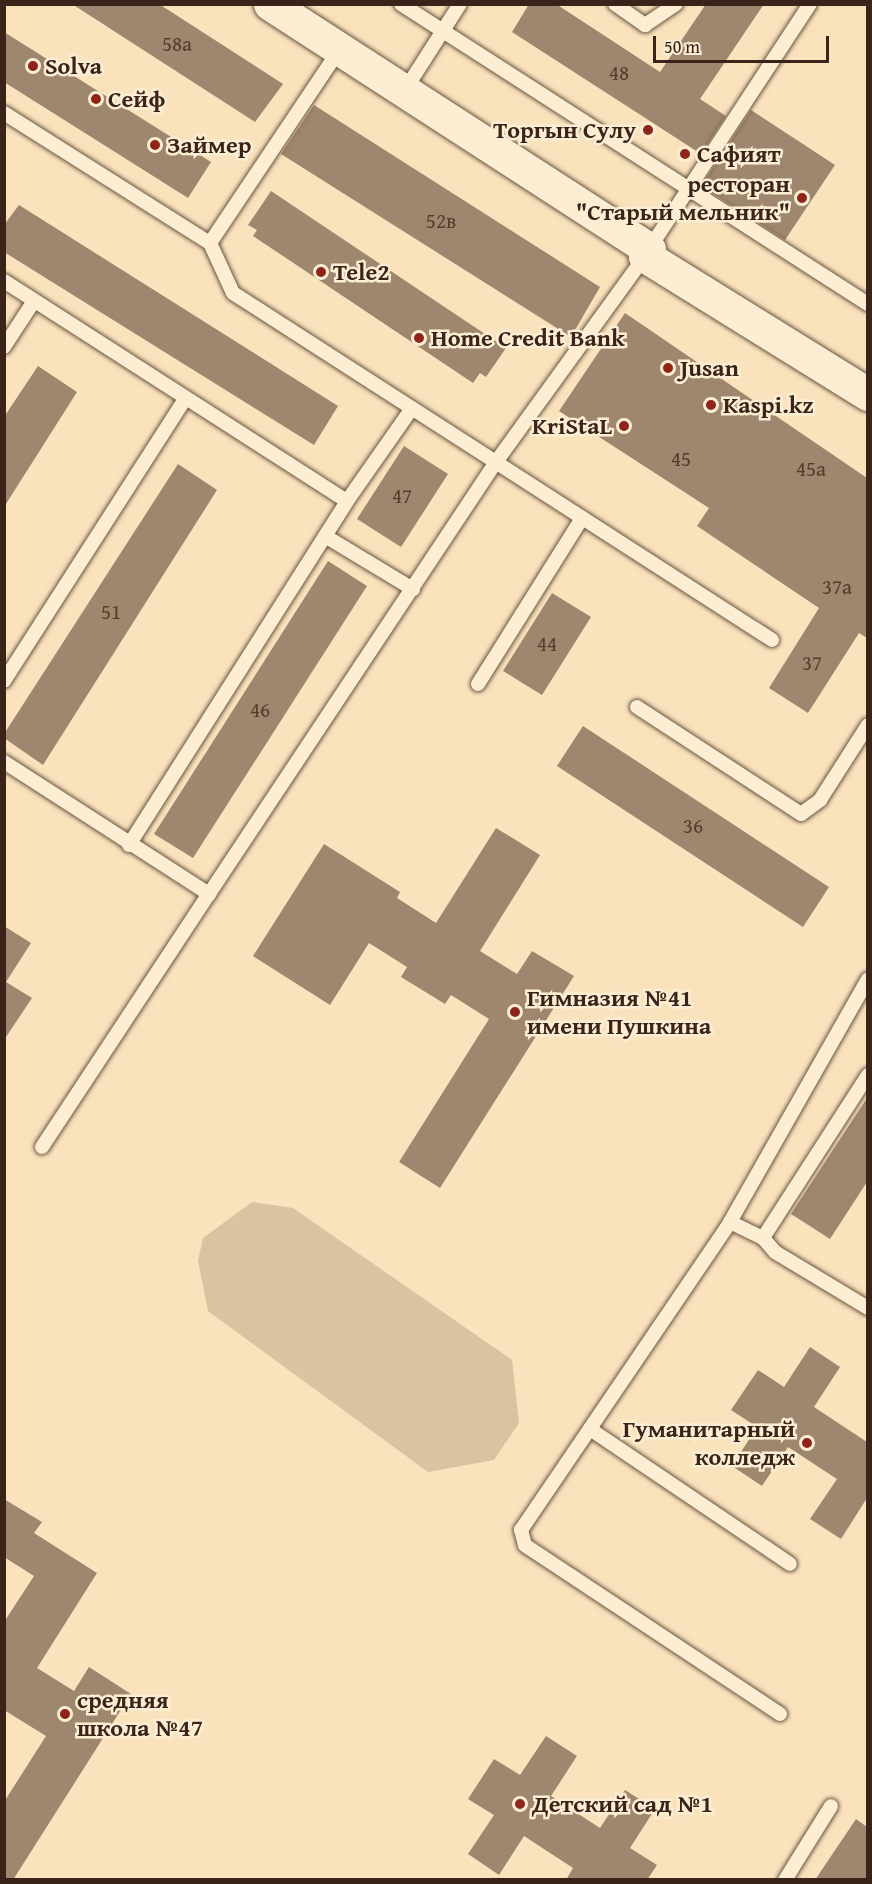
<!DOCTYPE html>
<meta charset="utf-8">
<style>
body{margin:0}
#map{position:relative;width:872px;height:1884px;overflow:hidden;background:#fae3bc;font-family:"Gentium Book Plus",serif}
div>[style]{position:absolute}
.green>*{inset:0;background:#d9c3a0}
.building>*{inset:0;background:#9e876e}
.roads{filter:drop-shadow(0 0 2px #6a5442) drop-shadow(0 0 2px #6a5442)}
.lane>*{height:14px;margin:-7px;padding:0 7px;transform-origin:7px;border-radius:7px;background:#fcedd3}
.secondary>*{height:33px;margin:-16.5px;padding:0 16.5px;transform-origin:16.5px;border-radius:16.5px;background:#fcedd3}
.dots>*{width:16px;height:16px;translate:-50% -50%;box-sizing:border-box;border:3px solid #fcedd3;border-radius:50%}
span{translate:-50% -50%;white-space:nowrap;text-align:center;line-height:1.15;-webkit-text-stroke:5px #fcedd3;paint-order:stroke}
.number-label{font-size:21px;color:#533d2f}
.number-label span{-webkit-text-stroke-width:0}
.poi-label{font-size:24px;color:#3a241a;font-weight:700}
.left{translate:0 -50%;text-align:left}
.right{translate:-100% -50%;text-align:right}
.frame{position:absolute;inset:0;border:6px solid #3a241a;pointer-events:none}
.scale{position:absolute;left:653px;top:36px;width:176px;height:27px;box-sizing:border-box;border:3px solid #3a241a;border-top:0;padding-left:8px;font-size:18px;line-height:21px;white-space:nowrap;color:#3a241a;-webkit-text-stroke:4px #fcedd3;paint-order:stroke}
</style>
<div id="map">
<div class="green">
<div style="clip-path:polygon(252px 1202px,293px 1208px,512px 1360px,519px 1423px,494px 1460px,428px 1472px,208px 1311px,198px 1261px,203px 1238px)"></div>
</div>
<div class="building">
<div style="clip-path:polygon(72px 4px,159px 4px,283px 84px,255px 122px)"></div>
<div style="clip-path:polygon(529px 4px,556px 4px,660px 72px,706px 4px,764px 4px,700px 99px,726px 116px,701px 154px,512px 32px)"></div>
<div style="clip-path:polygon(4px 32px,211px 162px,188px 198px,4px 82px)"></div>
<div style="clip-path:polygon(314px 105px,600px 287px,571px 337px,281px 154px)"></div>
<div style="clip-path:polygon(751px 110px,835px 165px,785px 240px,701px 186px)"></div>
<div style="clip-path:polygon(271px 191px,506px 348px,486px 377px,480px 373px,473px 383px,253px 236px,257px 230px,248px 225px)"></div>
<div style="clip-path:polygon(19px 205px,338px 406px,314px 445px,4px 252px,4px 225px)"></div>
<div style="clip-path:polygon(625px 313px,867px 478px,867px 638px,859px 633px,808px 713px,769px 688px,819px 608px,697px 526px,709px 508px,559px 411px)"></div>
<div style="clip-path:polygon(38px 366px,77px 392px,4px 507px,4px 417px)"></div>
<div style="clip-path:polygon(404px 446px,448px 474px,401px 547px,357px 519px)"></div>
<div style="clip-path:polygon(178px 464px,217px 490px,43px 765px,4px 738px,4px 734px)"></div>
<div style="clip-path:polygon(328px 561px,367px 586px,193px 858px,154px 834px)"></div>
<div style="clip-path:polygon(552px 593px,591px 617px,542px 695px,503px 671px)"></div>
<div style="clip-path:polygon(583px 726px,829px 887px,803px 927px,557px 766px)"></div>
<div style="clip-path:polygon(496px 828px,540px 855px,480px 951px,517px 974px,532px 951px,574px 976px,440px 1188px,399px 1162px,489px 1019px,451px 995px,445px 1004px,401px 977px,407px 967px,369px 943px,330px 1005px,253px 956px,324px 844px,400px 892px,397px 898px,436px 923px)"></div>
<div style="clip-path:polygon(4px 926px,31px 943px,6px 982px,32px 998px,4px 1040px)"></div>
<div style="clip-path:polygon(867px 1098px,867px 1182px,830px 1239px,791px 1214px)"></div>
<div style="clip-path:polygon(810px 1347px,840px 1367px,814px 1407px,867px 1442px,867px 1498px,841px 1539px,810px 1519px,837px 1479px,788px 1447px,762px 1486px,732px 1466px,757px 1427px,731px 1410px,758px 1370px,784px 1387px)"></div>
<div style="clip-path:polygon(4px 1499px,42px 1522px,34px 1533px,97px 1573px,37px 1668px,74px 1691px,89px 1667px,131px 1694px,13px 1880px,4px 1880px,4px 1802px,46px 1736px,4px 1710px,4px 1622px,34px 1576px,4px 1557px)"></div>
<div style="clip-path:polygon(546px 1736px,577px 1756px,551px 1796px,600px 1828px,625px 1790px,655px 1809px,630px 1848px,657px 1865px,647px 1880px,566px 1880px,573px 1868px,524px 1836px,499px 1875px,468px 1854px,494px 1815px,468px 1799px,494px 1759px,520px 1775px)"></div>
<div style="clip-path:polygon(856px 1819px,867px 1827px,867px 1880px,815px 1880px)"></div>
</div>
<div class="roads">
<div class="lane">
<div style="left:401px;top:4px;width:555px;rotate:32.72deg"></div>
<div style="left:615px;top:4px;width:37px;rotate:35deg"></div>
<div style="left:645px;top:25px;width:37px;rotate:-34deg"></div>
<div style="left:405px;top:90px;width:102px;rotate:-57.4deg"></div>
<div style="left:4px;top:113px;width:244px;rotate:32.3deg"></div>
<div style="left:210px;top:243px;width:55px;rotate:65.3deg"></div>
<div style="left:233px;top:293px;width:641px;rotate:32.77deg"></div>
<div style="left:210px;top:243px;width:232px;rotate:-56.2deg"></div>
<div style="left:649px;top:249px;width:293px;rotate:-56.7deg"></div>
<div style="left:4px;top:281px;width:407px;rotate:32.7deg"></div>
<div style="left:4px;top:347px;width:55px;rotate:-56.9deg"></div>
<div style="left:325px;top:536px;width:103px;rotate:31.1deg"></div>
<div style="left:4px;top:681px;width:336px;rotate:-57.3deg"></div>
<div style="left:478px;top:684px;width:196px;rotate:-57.9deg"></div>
<div style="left:637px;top:707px;width:196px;rotate:33.1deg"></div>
<div style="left:801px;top:814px;width:24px;rotate:-36deg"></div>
<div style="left:820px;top:800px;width:89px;rotate:-57.4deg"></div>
<div style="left:4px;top:762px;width:244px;rotate:32.8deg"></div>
<div style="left:209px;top:894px;width:519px;rotate:-56.4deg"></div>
<div style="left:496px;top:462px;width:254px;rotate:-54.1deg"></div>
<div style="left:129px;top:845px;width:407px;rotate:-57.6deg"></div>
<div style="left:347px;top:501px;width:113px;rotate:-55deg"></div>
<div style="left:868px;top:1075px;width:194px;rotate:122.8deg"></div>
<div style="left:763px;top:1238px;width:18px;rotate:49deg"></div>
<div style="left:775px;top:1252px;width:109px;rotate:31.1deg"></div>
<div style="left:42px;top:1147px;width:303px;rotate:-56.6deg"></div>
<div style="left:730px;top:1222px;width:37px;rotate:26deg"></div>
<div style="left:590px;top:1429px;width:241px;rotate:34deg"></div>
<div style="left:780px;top:1714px;width:306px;rotate:-146.5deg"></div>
<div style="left:525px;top:1545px;width:16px;rotate:-105deg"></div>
<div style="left:521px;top:1530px;width:372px;rotate:-55.8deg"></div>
<div style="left:730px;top:1222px;width:279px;rotate:-60.4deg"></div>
<div style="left:785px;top:1880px;width:87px;rotate:-58.1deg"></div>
</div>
<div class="secondary">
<div style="left:270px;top:4px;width:451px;rotate:32.9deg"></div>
<div style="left:649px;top:249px;width:8px;rotate:120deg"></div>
<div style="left:645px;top:256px;width:262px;rotate:31.8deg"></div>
</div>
</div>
<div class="dots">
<div style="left:33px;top:66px;background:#8f2418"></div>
<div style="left:96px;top:99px;background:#8f2418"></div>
<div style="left:648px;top:130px;background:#8f2418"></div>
<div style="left:155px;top:145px;background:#8f2418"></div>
<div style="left:685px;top:154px;background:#8f2418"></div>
<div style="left:802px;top:198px;background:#8f2418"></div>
<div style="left:321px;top:272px;background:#8f2418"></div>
<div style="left:419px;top:338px;background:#8f2418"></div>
<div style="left:668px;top:368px;background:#8f2418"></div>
<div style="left:711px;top:405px;background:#8f2418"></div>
<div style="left:624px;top:426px;background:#8f2418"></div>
<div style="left:515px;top:1012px;background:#8f2418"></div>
<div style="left:807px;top:1443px;background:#8f2418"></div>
<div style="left:65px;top:1714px;background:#8f2418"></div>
<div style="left:520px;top:1804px;background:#8f2418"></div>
</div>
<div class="number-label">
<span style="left:177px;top:44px">58а</span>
<span style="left:619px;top:73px">48</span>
<span style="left:441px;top:221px">52в</span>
<span style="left:681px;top:459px">45</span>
<span style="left:811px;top:469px">45а</span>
<span style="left:402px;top:496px">47</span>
<span style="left:837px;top:587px">37а</span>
<span style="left:111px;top:612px">51</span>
<span style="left:547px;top:644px">44</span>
<span style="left:812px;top:663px">37</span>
<span style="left:260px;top:710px">46</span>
<span style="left:693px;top:826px">36</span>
</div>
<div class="poi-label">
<span class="left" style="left:45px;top:66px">Solva</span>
<span class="left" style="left:108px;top:99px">Сейф</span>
<span class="right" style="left:636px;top:130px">Торгын Сулу</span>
<span class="left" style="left:167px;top:145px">Займер</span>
<span class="left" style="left:697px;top:154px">Сафият</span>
<span class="right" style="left:790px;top:198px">ресторан<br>"Старый мельник"</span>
<span class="left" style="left:333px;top:272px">Tele2</span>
<span class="left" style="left:431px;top:338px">Home Credit Bank</span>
<span class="left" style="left:680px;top:368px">Jusan</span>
<span class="left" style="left:723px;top:405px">Kaspi.kz</span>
<span class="right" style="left:612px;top:426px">KriStaL</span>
<span class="left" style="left:527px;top:1012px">Гимназия №41<br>имени Пушкина</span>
<span class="right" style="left:795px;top:1443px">Гуманитарный<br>колледж</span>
<span class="left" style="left:77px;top:1714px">средняя<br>школа №47</span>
<span class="left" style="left:532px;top:1804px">Детский сад №1</span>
</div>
<div class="frame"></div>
<div class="scale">50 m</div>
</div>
